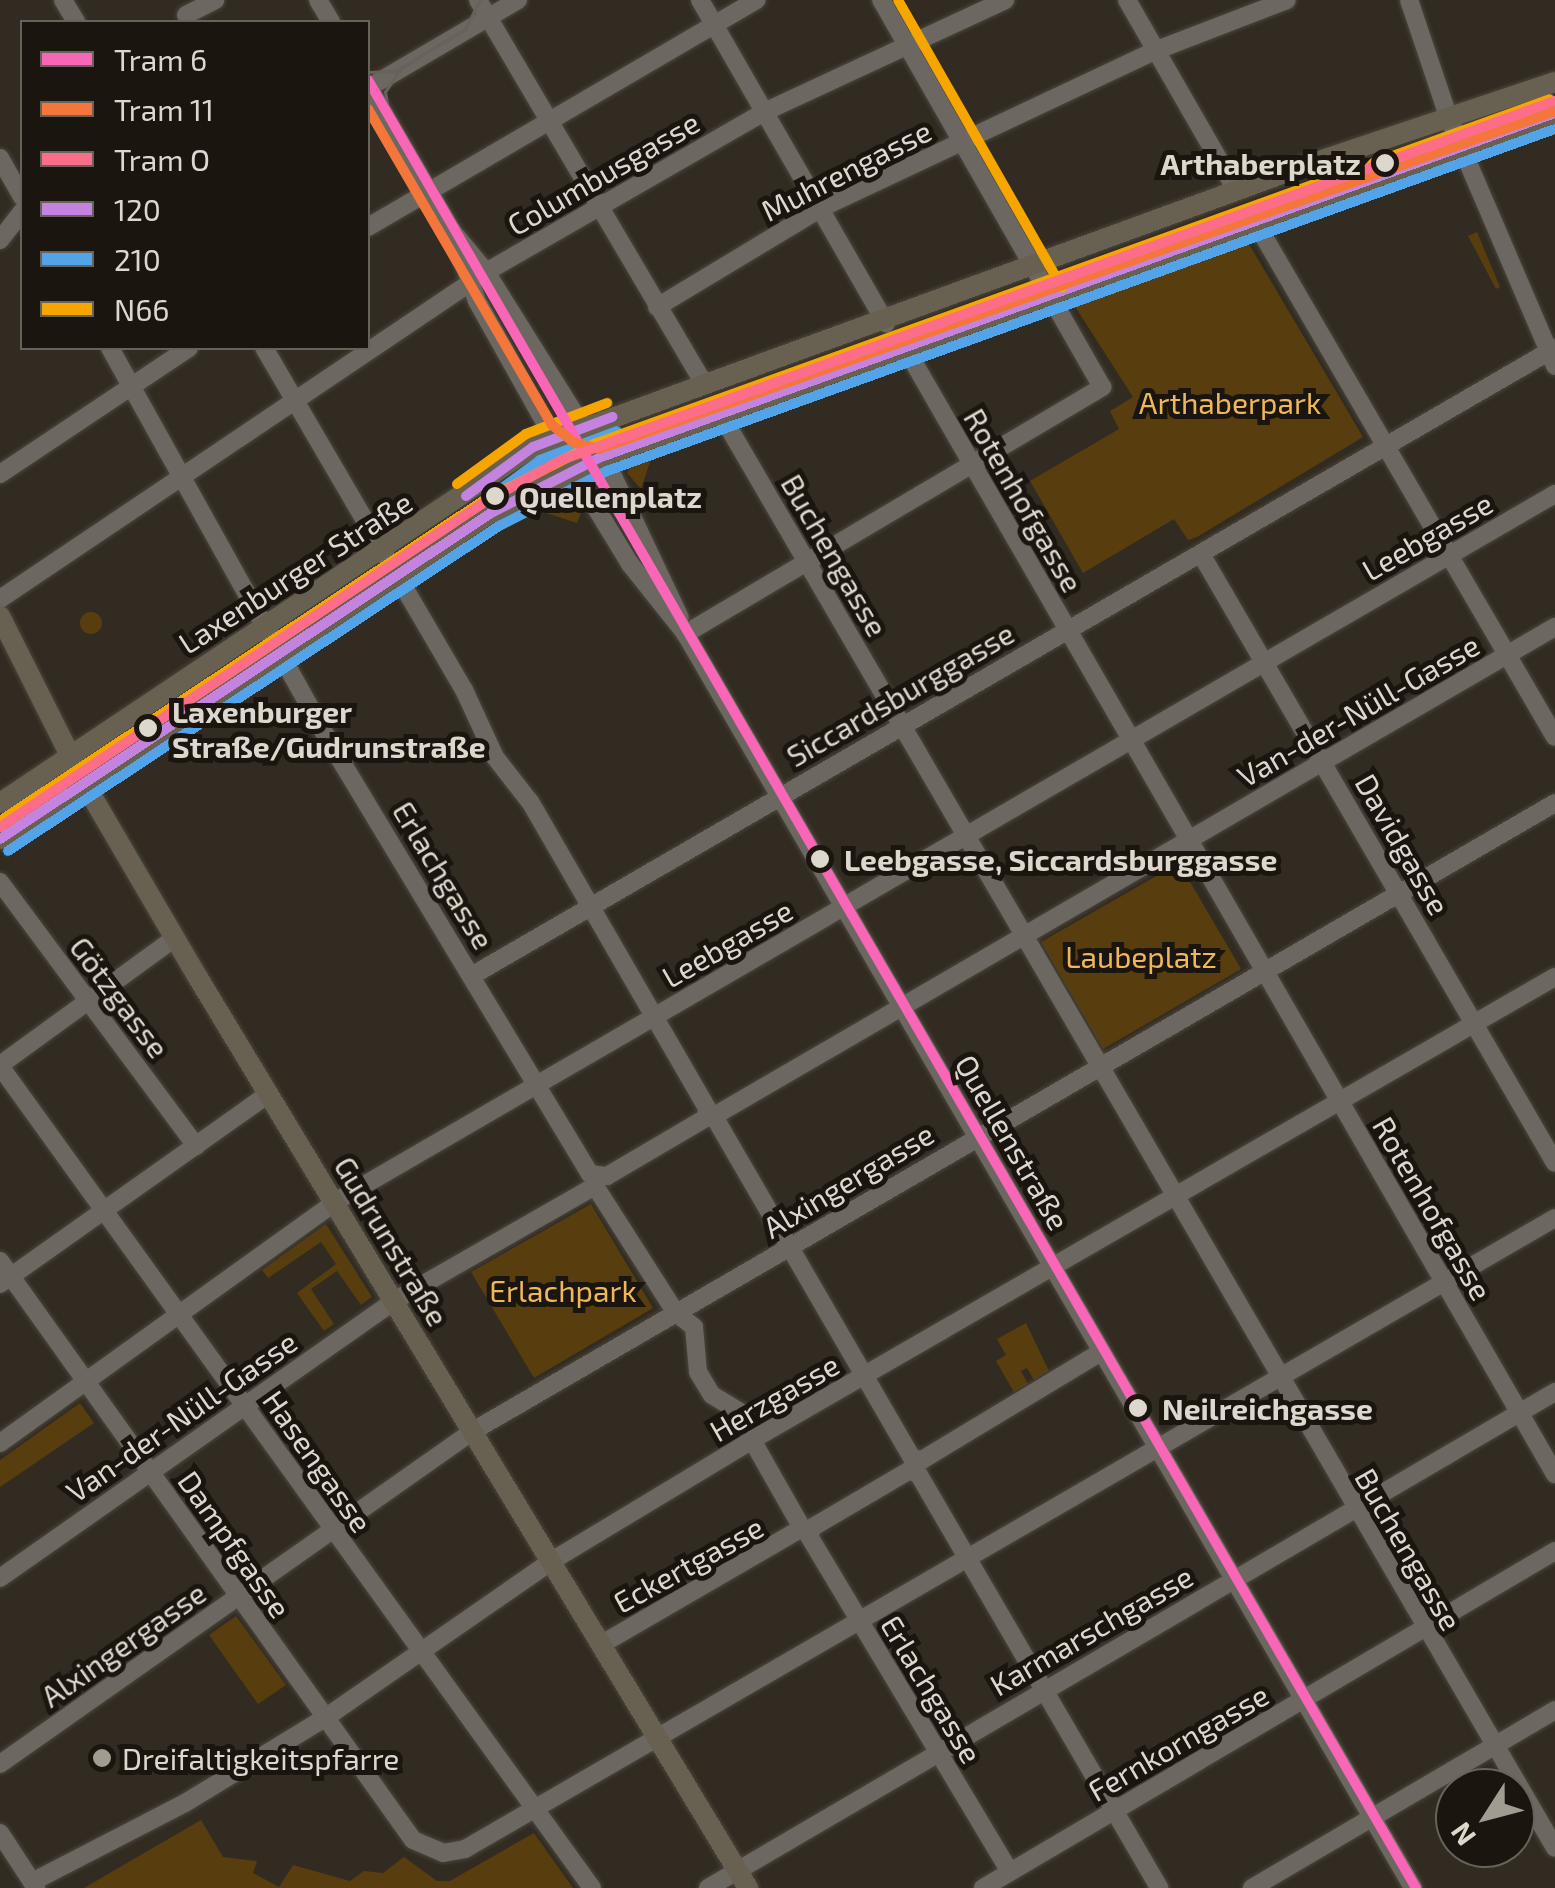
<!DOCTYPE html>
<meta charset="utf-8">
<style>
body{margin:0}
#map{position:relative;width:1555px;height:1888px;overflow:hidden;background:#312b21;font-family:"Exo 2",sans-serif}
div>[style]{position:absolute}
.green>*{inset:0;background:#583e0f}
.round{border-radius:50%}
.roads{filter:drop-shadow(0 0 2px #4b463d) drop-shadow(0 0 2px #4b463d)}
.minor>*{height:18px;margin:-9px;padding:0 9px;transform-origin:9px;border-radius:9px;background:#6c6760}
.major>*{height:20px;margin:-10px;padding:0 10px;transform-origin:10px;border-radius:10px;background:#686152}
.tram>*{height:2.5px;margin:-1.25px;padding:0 1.25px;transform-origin:1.25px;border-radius:1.25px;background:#68625c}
.bus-1>*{height:10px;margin:-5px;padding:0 5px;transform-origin:5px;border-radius:5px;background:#c483df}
.bus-2>*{height:10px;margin:-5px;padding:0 5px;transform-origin:5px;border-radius:5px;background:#53a3e8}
.bus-3>*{height:10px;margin:-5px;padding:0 5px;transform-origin:5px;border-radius:5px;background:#f7a600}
.tram-1>*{height:10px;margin:-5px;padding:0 5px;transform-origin:5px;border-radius:5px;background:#fa66b7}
.tram-2>*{height:10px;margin:-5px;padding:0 5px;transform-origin:5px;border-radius:5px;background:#f5763a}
.tram-3>*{height:10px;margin:-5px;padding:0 5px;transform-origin:5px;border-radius:5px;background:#fb6d88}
.dots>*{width:28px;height:28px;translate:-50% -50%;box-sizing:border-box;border:5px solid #1a150e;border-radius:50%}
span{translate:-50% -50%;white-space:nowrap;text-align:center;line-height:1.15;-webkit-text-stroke:10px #1a150e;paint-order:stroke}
.stop-label{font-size:30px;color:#ded7cd;font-weight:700}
.right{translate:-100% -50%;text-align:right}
.left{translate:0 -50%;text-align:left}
.street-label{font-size:30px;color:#ded7cd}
.park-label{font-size:30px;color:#efb65a}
.poi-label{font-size:30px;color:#ded7cd}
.legend{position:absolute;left:20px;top:20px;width:350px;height:330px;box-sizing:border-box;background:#1a150e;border:2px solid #68635a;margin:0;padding:12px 18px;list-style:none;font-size:30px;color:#ded7cd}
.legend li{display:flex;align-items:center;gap:20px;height:50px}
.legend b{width:50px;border:2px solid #68635a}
.north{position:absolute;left:1435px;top:1768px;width:100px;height:100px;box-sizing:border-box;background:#1a150e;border:2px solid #68635a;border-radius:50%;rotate:234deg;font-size:28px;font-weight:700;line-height:40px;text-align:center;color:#ded7cd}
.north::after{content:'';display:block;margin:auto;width:35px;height:45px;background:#a19b91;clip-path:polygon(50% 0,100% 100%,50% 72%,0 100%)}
</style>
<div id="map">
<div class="green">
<div style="clip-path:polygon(1477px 232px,1500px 287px,1496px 289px,1468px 236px)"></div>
<div style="clip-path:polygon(1246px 239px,1363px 437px,1197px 537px,1188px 540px,1174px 519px,1083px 573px,1030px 481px,1119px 429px,1110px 411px,1133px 397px,1076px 308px,1084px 297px)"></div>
<div style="clip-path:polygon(646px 454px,652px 456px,641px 489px,627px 473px,632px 459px)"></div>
<div style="clip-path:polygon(567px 500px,581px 513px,577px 523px,540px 511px)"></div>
<div class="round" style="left:80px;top:612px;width:22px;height:22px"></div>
<div style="clip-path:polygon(1179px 863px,1241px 969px,1103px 1049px,1041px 942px)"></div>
<div style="clip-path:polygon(591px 1204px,653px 1308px,534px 1378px,471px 1272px)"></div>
<div style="clip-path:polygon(326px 1224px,372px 1297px,361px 1305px,337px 1271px,311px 1289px,334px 1324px,324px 1331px,297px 1293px,336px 1264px,321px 1242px,268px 1278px,262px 1270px)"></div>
<div style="clip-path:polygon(1026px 1323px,1049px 1371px,1034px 1380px,1027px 1368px,1021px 1371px,1028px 1384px,1014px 1392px,996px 1361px,1006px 1355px,997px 1339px)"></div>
<div style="clip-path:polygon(80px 1403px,94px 1423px,0 1487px,0 1460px)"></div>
<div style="clip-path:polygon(236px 1616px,286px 1685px,258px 1704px,209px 1635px)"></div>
<div style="clip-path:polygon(201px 1820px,223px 1857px,257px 1861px,253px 1873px,279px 1887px,293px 1865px,350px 1881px,364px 1871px,383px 1873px,404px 1857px,437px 1881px,450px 1881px,534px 1833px,573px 1888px,84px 1888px)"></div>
</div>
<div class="roads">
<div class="minor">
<div style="left:63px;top:0;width:26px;rotate:59deg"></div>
<div style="left:318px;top:0;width:26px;rotate:59deg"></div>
<div style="left:478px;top:0;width:446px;rotate:59.5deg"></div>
<div style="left:700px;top:0;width:373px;rotate:60.1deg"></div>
<div style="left:1127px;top:0;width:220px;rotate:60.1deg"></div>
<div style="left:1409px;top:0;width:122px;rotate:71.4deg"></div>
<div style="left:1448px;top:116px;width:272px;rotate:66.8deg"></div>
<div style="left:186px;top:15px;width:33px;rotate:-27deg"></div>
<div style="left:368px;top:86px;width:168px;rotate:59.9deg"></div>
<div style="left:452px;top:231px;width:53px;rotate:50.3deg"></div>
<div style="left:486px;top:272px;width:236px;rotate:58deg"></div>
<div style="left:611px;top:472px;width:161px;rotate:64.7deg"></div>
<div style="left:368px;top:88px;width:174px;rotate:-30.4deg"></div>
<div style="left:0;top:158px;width:45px;rotate:60.6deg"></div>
<div style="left:1253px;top:218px;width:600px;rotate:59.81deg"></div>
<div style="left:368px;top:227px;width:450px;rotate:-30.3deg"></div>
<div style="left:452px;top:231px;width:74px;rotate:70.3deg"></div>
<div style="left:477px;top:301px;width:158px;rotate:60.8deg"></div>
<div style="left:554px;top:439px;width:146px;rotate:58.7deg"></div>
<div style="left:630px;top:564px;width:88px;rotate:51.4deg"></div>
<div style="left:685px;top:633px;width:1451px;rotate:59.88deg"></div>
<div style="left:0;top:240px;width:36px;rotate:-52deg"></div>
<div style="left:657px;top:307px;width:192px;rotate:-31.1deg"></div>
<div style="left:821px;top:208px;width:371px;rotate:-25.2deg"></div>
<div style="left:1157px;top:50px;width:139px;rotate:-21deg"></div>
<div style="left:903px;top:344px;width:1305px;rotate:60.02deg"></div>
<div style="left:110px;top:348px;width:444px;rotate:60.9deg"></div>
<div style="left:326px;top:736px;width:511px;rotate:58.92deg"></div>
<div style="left:590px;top:1174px;width:17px;rotate:7deg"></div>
<div style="left:607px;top:1176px;width:115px;rotate:-30.4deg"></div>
<div style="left:706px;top:1118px;width:10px;rotate:-84deg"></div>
<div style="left:707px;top:1108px;width:354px;rotate:-120deg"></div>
<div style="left:530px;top:802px;width:57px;rotate:-127.9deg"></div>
<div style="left:495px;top:757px;width:74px;rotate:-114.8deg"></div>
<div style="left:464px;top:690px;width:396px;rotate:-120.3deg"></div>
<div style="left:719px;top:411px;width:1662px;rotate:59.81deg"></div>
<div style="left:0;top:474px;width:227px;rotate:-33.7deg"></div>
<div style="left:1201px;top:554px;width:704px;rotate:59.83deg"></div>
<div style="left:0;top:599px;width:586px;rotate:-33.93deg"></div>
<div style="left:486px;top:272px;width:321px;rotate:-29.9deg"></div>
<div style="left:764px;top:112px;width:266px;rotate:-24.9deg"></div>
<div style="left:685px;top:634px;width:485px;rotate:-30.6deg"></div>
<div style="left:1102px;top:387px;width:446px;rotate:-119.7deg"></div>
<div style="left:0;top:882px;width:329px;rotate:53.4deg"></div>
<div style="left:473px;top:975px;width:1251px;rotate:-30.09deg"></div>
<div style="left:0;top:1065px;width:216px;rotate:-36deg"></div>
<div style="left:0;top:1066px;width:1013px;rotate:54.24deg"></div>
<div style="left:0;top:1261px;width:711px;rotate:54.5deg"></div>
<div style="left:413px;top:1840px;width:33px;rotate:23deg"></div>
<div style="left:443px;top:1853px;width:22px;rotate:-10deg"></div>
<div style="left:465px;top:1849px;width:1259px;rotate:-30.07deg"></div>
<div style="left:0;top:1284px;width:329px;rotate:-35.3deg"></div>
<div style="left:1101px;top:1352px;width:209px;rotate:148.9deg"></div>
<div style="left:922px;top:1460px;width:10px;rotate:-169deg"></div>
<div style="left:912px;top:1458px;width:395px;rotate:-120.1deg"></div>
<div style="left:714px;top:1116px;width:973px;rotate:-30.18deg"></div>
<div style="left:0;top:1443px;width:413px;rotate:-35.7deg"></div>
<div style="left:335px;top:1202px;width:1411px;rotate:-30.13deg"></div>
<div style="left:0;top:1578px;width:482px;rotate:-35.1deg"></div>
<div style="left:394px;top:1301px;width:232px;rotate:-29.8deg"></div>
<div style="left:595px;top:1186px;width:151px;rotate:57.5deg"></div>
<div style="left:676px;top:1313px;width:23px;rotate:38deg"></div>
<div style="left:694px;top:1327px;width:45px;rotate:84.9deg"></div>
<div style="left:698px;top:1372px;width:27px;rotate:59deg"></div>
<div style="left:712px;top:1395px;width:44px;rotate:31.2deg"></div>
<div style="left:750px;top:1418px;width:22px;rotate:85deg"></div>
<div style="left:752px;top:1440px;width:101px;rotate:60.4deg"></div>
<div style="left:802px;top:1528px;width:233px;rotate:149.9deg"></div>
<div style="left:0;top:1764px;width:578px;rotate:-35.15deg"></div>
<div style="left:473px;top:1431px;width:1251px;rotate:-30.13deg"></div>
<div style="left:0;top:1833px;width:66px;rotate:56.8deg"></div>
<div style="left:1010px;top:1872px;width:392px;rotate:-120.9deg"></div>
<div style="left:809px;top:1536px;width:10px;rotate:-66deg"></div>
<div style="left:813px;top:1527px;width:113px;rotate:-30.4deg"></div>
<div style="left:910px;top:1470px;width:10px;rotate:29deg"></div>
<div style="left:919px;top:1475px;width:478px;rotate:59.8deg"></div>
<div style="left:32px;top:1882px;width:172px;rotate:-27.3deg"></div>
<div style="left:185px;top:1803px;width:164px;rotate:-31.3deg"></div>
<div style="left:325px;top:1718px;width:274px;rotate:-34.7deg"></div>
<div style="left:550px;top:1562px;width:236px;rotate:-31.1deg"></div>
<div style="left:752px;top:1440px;width:927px;rotate:-29.97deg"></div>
<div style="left:708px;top:1888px;width:982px;rotate:-30.35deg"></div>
<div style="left:983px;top:1888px;width:664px;rotate:-30.5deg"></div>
<div style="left:1252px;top:1888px;width:351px;rotate:-30.4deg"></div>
</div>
<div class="major">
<div style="left:0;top:616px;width:185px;rotate:63.3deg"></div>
<div style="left:83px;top:781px;width:226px;rotate:59.7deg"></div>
<div style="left:197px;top:976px;width:1066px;rotate:58.86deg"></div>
<div style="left:0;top:803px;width:641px;rotate:-33.74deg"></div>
<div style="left:533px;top:447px;width:817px;rotate:-20.03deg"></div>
<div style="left:1301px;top:167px;width:268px;rotate:-18.5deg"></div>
<div style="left:0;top:839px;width:589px;rotate:-33.58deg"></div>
<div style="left:491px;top:513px;width:123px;rotate:-27deg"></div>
<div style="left:601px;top:457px;width:1014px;rotate:-19.83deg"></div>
</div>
</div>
<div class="tram">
<div style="left:368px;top:72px;width:28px;rotate:-2deg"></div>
<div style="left:396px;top:71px;width:81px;rotate:-31.3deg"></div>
<div style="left:465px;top:29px;width:33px;rotate:-63deg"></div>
<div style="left:389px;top:117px;width:25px;rotate:-99deg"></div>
<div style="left:385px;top:92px;width:29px;rotate:-56deg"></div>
<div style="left:548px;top:466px;width:31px;rotate:-57deg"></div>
<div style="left:565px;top:440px;width:30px;rotate:-99deg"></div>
<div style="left:537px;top:467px;width:37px;rotate:-6deg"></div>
<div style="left:574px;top:463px;width:37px;rotate:41deg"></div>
</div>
<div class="bus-1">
<div style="left:466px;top:496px;width:83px;rotate:-36.2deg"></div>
<div style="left:533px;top:447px;width:85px;rotate:-20.8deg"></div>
<div style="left:0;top:839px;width:589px;rotate:-33.58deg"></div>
<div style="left:491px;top:513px;width:123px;rotate:-27deg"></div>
<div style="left:601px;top:457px;width:1014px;rotate:-19.83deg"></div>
</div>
<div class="bus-2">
<div style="left:475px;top:508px;width:81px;rotate:-36.4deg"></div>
<div style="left:540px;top:460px;width:82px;rotate:-20.6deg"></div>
<div style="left:8px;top:851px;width:589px;rotate:-33.5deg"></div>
<div style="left:499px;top:526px;width:121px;rotate:-27deg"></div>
<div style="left:607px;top:471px;width:1008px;rotate:-19.84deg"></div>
</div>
<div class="bus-3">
<div style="left:898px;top:0;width:331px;rotate:60.3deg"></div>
<div style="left:457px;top:484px;width:85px;rotate:-35.9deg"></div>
<div style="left:526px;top:434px;width:87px;rotate:-20.9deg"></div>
<div style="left:0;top:821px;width:579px;rotate:-33.53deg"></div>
<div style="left:483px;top:501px;width:125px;rotate:-27.2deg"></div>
<div style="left:594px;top:444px;width:1016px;rotate:-19.84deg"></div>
</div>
<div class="tram-1">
<div style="left:368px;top:80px;width:2090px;rotate:59.9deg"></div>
</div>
<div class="tram-2">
<div style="left:368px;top:109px;width:364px;rotate:59.8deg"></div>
<div style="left:551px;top:424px;width:28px;rotate:39deg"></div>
<div style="left:573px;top:442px;width:27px;rotate:15deg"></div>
<div style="left:599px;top:449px;width:1014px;rotate:-19.47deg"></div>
</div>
<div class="tram-3">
<div style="left:0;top:827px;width:587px;rotate:-33.83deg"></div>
<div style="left:488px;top:500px;width:83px;rotate:-28.7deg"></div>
<div style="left:561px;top:460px;width:1057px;rotate:-19.86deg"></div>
</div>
<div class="dots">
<div style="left:1385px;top:163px;background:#ded7cd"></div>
<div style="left:495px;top:496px;background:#ded7cd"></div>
<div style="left:148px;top:728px;background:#ded7cd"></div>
<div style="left:820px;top:859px;background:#ded7cd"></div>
<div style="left:1138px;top:1408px;background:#ded7cd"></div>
<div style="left:102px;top:1758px;background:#a19b91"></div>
</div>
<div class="stop-label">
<span class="right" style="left:1361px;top:163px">Arthaberplatz</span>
<span class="left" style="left:519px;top:496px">Quellenplatz</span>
<span class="left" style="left:172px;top:728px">Laxenburger<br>Straße/Gudrunstraße</span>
<span class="left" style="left:844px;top:859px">Leebgasse, Siccardsburggasse</span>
<span class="left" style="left:1162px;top:1408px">Neilreichgasse</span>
</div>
<div class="street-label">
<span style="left:846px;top:170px;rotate:-27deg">Muhrengasse</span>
<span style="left:603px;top:173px;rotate:-30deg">Columbusgasse</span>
<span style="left:1024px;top:500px;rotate:60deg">Rotenhofgasse</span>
<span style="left:1427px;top:536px;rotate:-30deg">Leebgasse</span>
<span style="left:835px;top:555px;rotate:60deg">Buchengasse</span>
<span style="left:295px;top:572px;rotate:-33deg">Laxenburger Straße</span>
<span style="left:900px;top:694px;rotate:-30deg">Siccardsburggasse</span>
<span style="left:1358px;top:710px;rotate:-30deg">Van-der-Nüll-Gasse</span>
<span style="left:1403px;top:844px;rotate:60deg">Davidgasse</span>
<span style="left:444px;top:875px;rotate:59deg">Erlachgasse</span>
<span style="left:727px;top:943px;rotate:-30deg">Leebgasse</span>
<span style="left:120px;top:997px;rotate:53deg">Götzgasse</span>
<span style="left:1013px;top:1142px;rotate:60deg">Quellenstraße</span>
<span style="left:848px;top:1180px;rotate:-31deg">Alxingergasse</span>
<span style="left:1433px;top:1208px;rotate:60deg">Rotenhofgasse</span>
<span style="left:392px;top:1241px;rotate:59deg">Gudrunstraße</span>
<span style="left:774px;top:1397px;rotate:-30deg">Herzgasse</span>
<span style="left:181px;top:1416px;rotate:-35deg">Van-der-Nüll-Gasse</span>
<span style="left:318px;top:1461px;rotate:55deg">Hasengasse</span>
<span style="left:235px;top:1544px;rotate:55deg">Dampfgasse</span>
<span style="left:1409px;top:1549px;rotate:60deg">Buchengasse</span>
<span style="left:688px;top:1564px;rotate:-29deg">Eckertgasse</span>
<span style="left:1091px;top:1630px;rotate:-30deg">Karmarschgasse</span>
<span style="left:123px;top:1644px;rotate:-35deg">Alxingergasse</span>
<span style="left:932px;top:1689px;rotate:59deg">Erlachgasse</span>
<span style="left:1178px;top:1742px;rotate:-30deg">Fernkorngasse</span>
</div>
<div class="park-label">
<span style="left:1230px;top:402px">Arthaberpark</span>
<span style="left:1141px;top:956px">Laubeplatz</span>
<span style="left:563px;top:1290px">Erlachpark</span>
</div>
<div class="poi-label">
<span class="left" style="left:122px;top:1758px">Dreifaltigkeitspfarre</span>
</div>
<ul class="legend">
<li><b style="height:12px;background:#fa66b7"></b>Tram 6</li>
<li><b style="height:12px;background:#f5763a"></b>Tram 11</li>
<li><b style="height:12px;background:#fb6d88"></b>Tram O</li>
<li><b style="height:12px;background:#c483df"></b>120</li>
<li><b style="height:12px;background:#53a3e8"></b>210</li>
<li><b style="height:12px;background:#f7a600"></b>N66</li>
</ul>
<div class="north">N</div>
</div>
